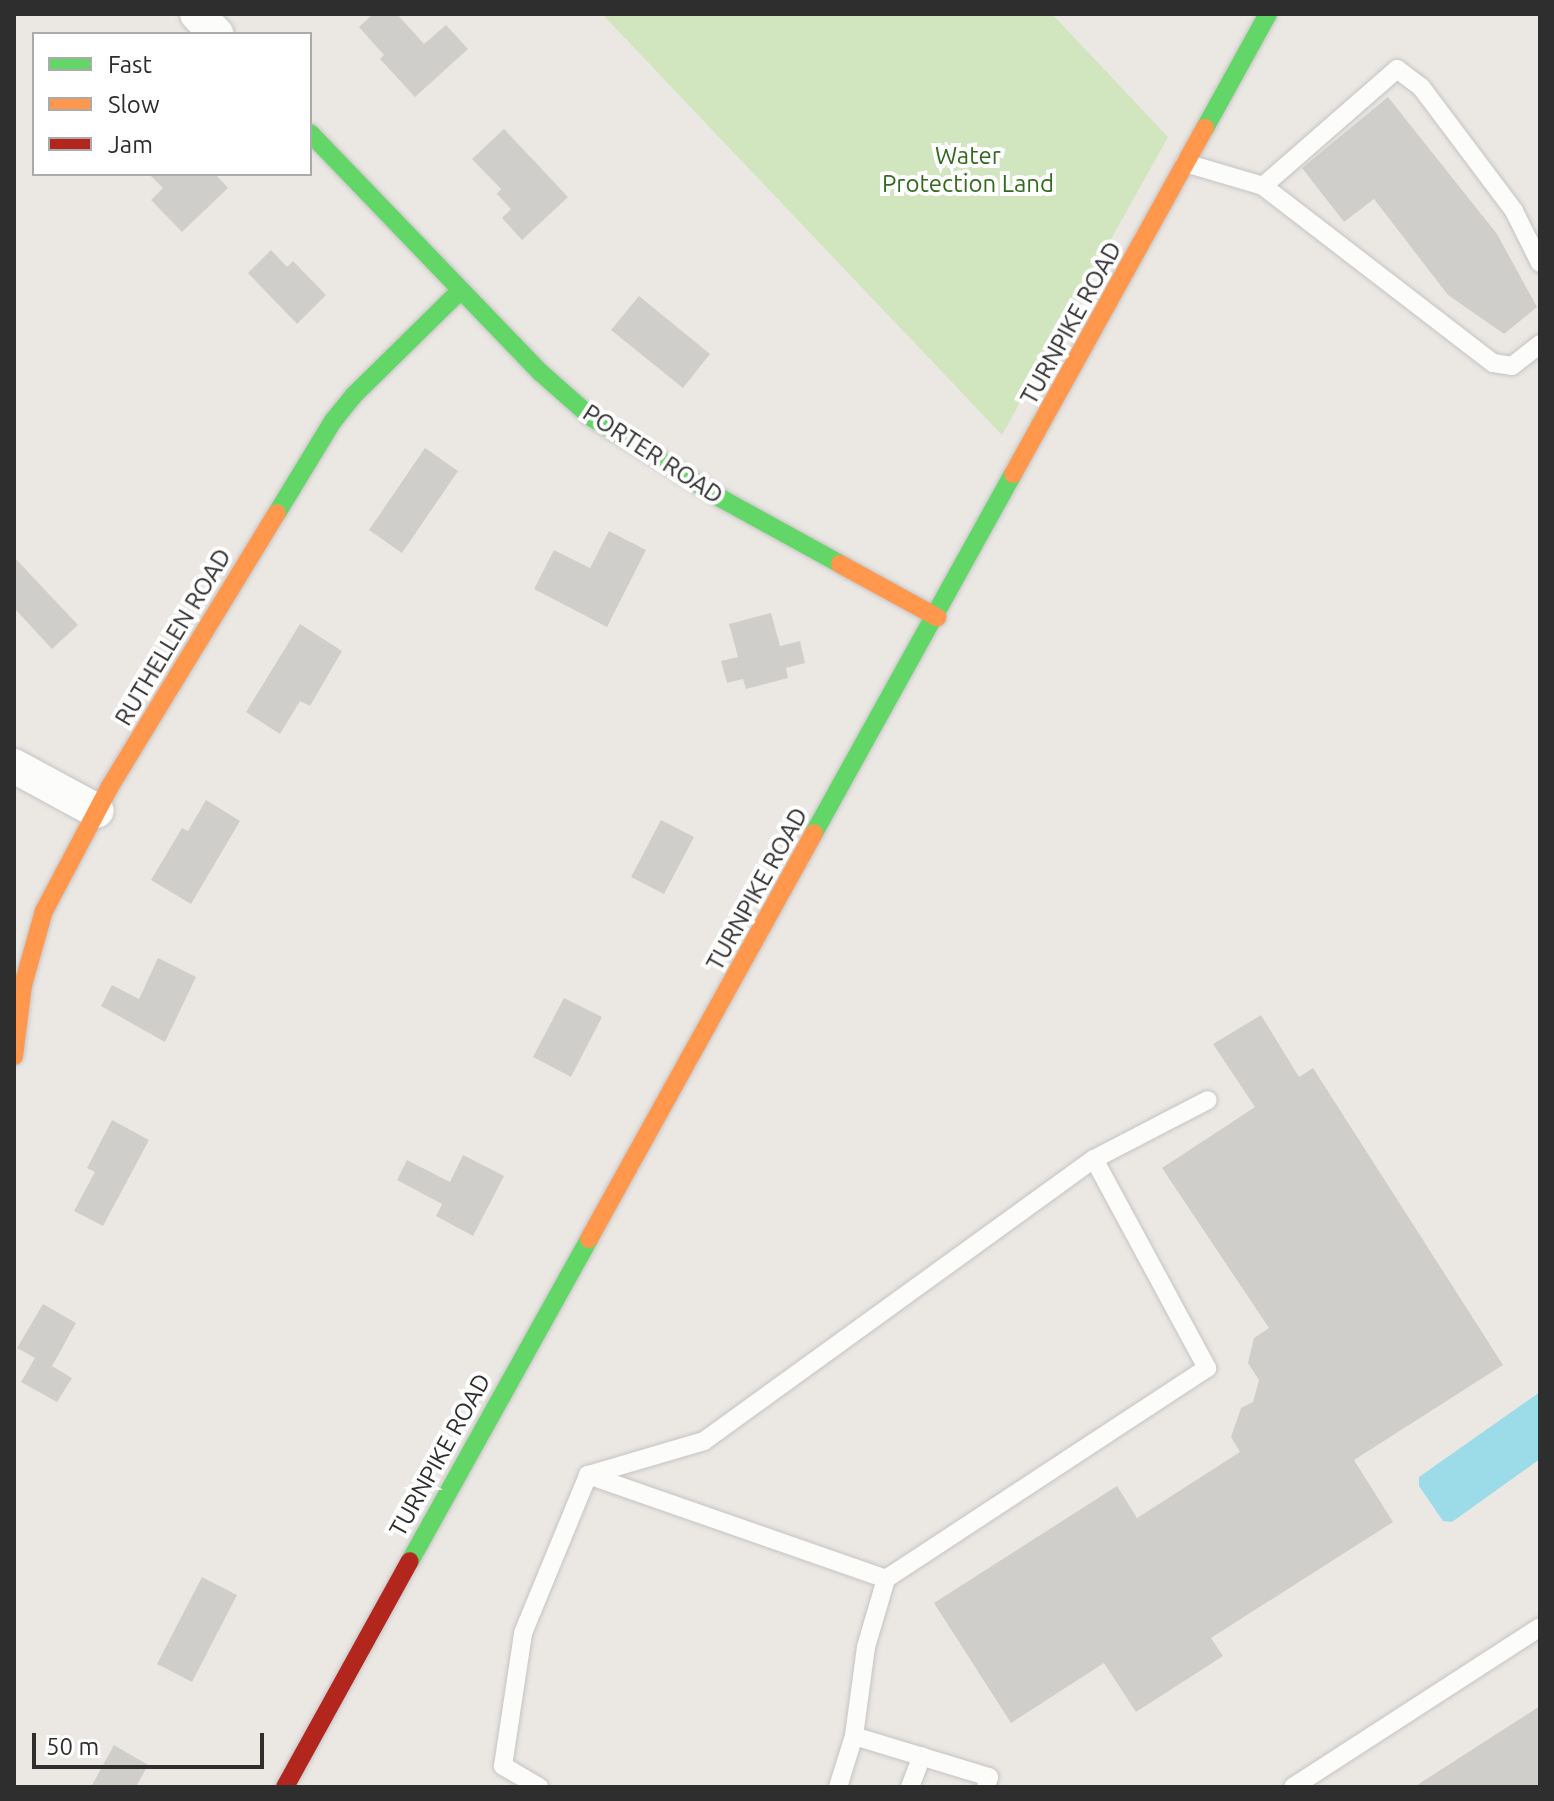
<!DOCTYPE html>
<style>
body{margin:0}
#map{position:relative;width:1554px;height:1801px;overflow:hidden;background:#ebe8e4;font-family:Ubuntu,sans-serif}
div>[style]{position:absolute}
.green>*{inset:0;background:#d1e5bf}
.water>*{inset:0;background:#9cdbe8}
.building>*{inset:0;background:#d0cecb}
.roads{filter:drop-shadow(0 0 2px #c5c4c4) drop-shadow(0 0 2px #c5c4c4)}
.lane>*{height:18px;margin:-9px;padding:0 9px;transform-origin:9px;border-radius:9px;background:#fcfcfb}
.street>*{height:34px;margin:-17px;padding:0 17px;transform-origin:17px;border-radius:17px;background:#fcfcfb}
.fast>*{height:18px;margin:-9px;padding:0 9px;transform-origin:9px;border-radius:9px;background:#63d668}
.slow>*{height:18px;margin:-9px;padding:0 9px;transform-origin:9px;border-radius:9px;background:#ff974d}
.jam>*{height:18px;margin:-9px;padding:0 9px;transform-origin:9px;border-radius:9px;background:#b3261e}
span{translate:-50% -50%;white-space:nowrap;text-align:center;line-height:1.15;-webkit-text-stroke:8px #fff;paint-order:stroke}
.park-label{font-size:24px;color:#346a1f}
.street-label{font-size:24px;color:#2e2e2e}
.frame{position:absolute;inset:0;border:16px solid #2e2e2e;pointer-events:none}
.legend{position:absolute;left:32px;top:32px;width:280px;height:144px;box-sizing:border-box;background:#fff;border:2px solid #ababab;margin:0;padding:10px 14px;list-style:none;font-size:24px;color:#2e2e2e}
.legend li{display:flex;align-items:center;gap:16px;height:40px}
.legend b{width:40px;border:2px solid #ababab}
.scale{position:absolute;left:32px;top:1733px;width:232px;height:36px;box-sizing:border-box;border:4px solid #2e2e2e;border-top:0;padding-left:10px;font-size:24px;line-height:28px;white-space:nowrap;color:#2e2e2e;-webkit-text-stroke:6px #fff;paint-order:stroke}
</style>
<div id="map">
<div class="green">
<div style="clip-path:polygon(602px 14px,1052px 14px,1168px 137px,1002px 435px)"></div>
</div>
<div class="water">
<div style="clip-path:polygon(1540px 1392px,1540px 1459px,1452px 1522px,1443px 1521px,1419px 1486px,1419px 1477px)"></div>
</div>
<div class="building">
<div style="clip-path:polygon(373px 14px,397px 14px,424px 44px,446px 25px,468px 49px,415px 97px,380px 59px,384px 55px,359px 27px)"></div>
<div style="clip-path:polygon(1388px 97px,1497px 234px,1537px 307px,1504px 334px,1448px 295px,1374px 199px,1344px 222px,1302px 168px)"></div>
<div style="clip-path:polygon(504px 129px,568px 197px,522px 240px,502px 218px,511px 209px,497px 194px,501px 189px,472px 159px)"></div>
<div style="clip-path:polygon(149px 174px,215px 174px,228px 188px,182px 232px,151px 200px,163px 188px)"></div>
<div style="clip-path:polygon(271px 250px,287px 267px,293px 261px,326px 295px,297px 324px,248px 273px)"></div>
<div style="clip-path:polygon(639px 296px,710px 354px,683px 388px,611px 330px)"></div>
<div style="clip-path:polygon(425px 448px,458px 471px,402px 553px,369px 530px)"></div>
<div style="clip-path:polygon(609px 531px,646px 550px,607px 627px,534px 589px,554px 550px,590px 568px)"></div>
<div style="clip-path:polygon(14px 557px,78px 625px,52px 649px,14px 608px)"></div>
<div style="clip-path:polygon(771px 613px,780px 646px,800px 641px,805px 663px,786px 668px,788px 678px,746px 689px,743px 679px,727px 683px,721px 661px,738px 657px,729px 624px)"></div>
<div style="clip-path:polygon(300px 624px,342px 651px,310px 706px,300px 701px,280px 734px,246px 712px)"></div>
<div style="clip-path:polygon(206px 800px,240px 821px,191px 904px,151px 880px,182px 828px,188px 831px)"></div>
<div style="clip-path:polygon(661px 820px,694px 837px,664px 894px,631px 877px)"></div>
<div style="clip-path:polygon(158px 958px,196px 977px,165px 1042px,101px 1006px,112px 985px,139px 999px)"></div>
<div style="clip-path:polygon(564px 998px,602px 1017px,571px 1077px,533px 1057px)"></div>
<div style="clip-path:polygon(1261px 1015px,1299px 1077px,1313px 1068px,1503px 1365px,1354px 1460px,1393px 1522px,1211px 1638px,1223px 1656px,1136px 1712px,1104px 1663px,1011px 1723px,934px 1603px,1117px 1486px,1137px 1518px,1240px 1452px,1231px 1437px,1241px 1408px,1253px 1402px,1259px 1380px,1248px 1363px,1254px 1338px,1269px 1328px,1162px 1168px,1255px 1107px,1213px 1044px)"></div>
<div style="clip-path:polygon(112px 1120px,149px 1140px,103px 1226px,74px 1211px,95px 1172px,87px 1168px)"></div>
<div style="clip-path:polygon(463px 1155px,504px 1176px,473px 1236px,436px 1216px,442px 1204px,397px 1180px,407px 1160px,450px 1182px)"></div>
<div style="clip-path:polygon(43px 1304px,76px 1323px,52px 1366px,72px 1378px,57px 1402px,21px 1382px,35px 1358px,17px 1348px)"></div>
<div style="clip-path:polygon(202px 1577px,237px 1595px,192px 1682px,157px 1664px)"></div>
<div style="clip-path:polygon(1540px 1706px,1540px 1787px,1414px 1787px)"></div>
<div style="clip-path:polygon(114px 1745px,148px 1765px,136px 1787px,91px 1787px)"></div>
</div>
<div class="roads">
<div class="lane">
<div style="left:1185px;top:163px;width:81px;rotate:16.4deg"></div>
<div style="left:1263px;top:186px;width:290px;rotate:37.6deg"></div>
<div style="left:1493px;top:363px;width:19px;rotate:9deg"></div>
<div style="left:1512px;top:366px;width:36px;rotate:-38deg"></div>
<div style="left:1263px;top:186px;width:178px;rotate:-41.1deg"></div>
<div style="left:1397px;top:69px;width:30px;rotate:37deg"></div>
<div style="left:1421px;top:87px;width:155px;rotate:53.1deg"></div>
<div style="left:1514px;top:211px;width:58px;rotate:63.4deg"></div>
<div style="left:1094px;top:1159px;width:128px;rotate:-27.4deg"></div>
<div style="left:588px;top:1475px;width:316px;rotate:19.2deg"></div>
<div style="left:539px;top:1787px;width:42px;rotate:-149.7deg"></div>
<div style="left:503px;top:1766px;width:134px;rotate:-81.4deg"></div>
<div style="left:523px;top:1633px;width:171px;rotate:-67.6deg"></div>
<div style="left:588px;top:1475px;width:121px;rotate:-16.3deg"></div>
<div style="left:704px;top:1441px;width:481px;rotate:-35.9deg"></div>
<div style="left:1094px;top:1159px;width:238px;rotate:61.6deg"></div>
<div style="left:1207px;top:1368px;width:384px;rotate:146.7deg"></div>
<div style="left:886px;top:1579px;width:71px;rotate:106.4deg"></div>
<div style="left:866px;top:1647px;width:90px;rotate:97.7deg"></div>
<div style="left:838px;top:1787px;width:53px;rotate:-72.6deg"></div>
<div style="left:854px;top:1736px;width:141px;rotate:16.9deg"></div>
<div style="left:989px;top:1777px;width:10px;rotate:107deg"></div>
<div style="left:910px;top:1787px;width:33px;rotate:-69deg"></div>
<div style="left:1293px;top:1787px;width:294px;rotate:-32.9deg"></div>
</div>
<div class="street">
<div style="left:197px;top:14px;width:28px;rotate:46deg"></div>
<div style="left:14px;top:766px;width:94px;rotate:28.5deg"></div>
</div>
<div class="fast">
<div style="left:1205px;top:128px;width:130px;rotate:-61.1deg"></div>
<div style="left:310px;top:133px;width:332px;rotate:46.1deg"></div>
<div style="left:540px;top:372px;width:68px;rotate:41.4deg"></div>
<div style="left:591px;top:417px;width:155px;rotate:32deg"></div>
<div style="left:722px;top:499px;width:135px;rotate:28.8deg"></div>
<div style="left:277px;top:513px;width:108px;rotate:-58.7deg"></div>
<div style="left:333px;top:421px;width:33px;rotate:-51deg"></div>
<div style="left:354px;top:395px;width:148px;rotate:-44.5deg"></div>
<div style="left:814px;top:833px;width:410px;rotate:-61deg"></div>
<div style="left:410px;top:1561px;width:368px;rotate:-60.9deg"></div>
</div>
<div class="slow">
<div style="left:1013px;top:474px;width:396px;rotate:-61deg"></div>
<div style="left:840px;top:564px;width:111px;rotate:28.7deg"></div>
<div style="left:14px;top:1056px;width:72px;rotate:-82.8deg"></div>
<div style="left:23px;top:985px;width:77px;rotate:-74.2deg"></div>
<div style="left:44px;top:911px;width:139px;rotate:-62.1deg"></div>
<div style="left:109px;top:788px;width:322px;rotate:-58.6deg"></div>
<div style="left:589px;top:1239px;width:464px;rotate:-61deg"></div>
</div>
<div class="jam">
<div style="left:285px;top:1787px;width:258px;rotate:-61.1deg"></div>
</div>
</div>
<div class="park-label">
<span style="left:968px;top:170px">Water<br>Protection Land</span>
</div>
<div class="street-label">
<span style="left:1071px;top:323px;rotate:-61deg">TURNPIKE ROAD</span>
<span style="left:653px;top:454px;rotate:33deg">PORTER ROAD</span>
<span style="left:173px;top:637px;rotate:-59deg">RUTHELLEN ROAD</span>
<span style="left:757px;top:889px;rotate:-61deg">TURNPIKE ROAD</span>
<span style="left:440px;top:1455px;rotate:-61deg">TURNPIKE ROAD</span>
</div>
<div class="frame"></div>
<ul class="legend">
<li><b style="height:10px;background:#63d668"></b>Fast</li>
<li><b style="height:10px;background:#ff974d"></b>Slow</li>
<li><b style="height:10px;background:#b3261e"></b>Jam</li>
</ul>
<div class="scale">50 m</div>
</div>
